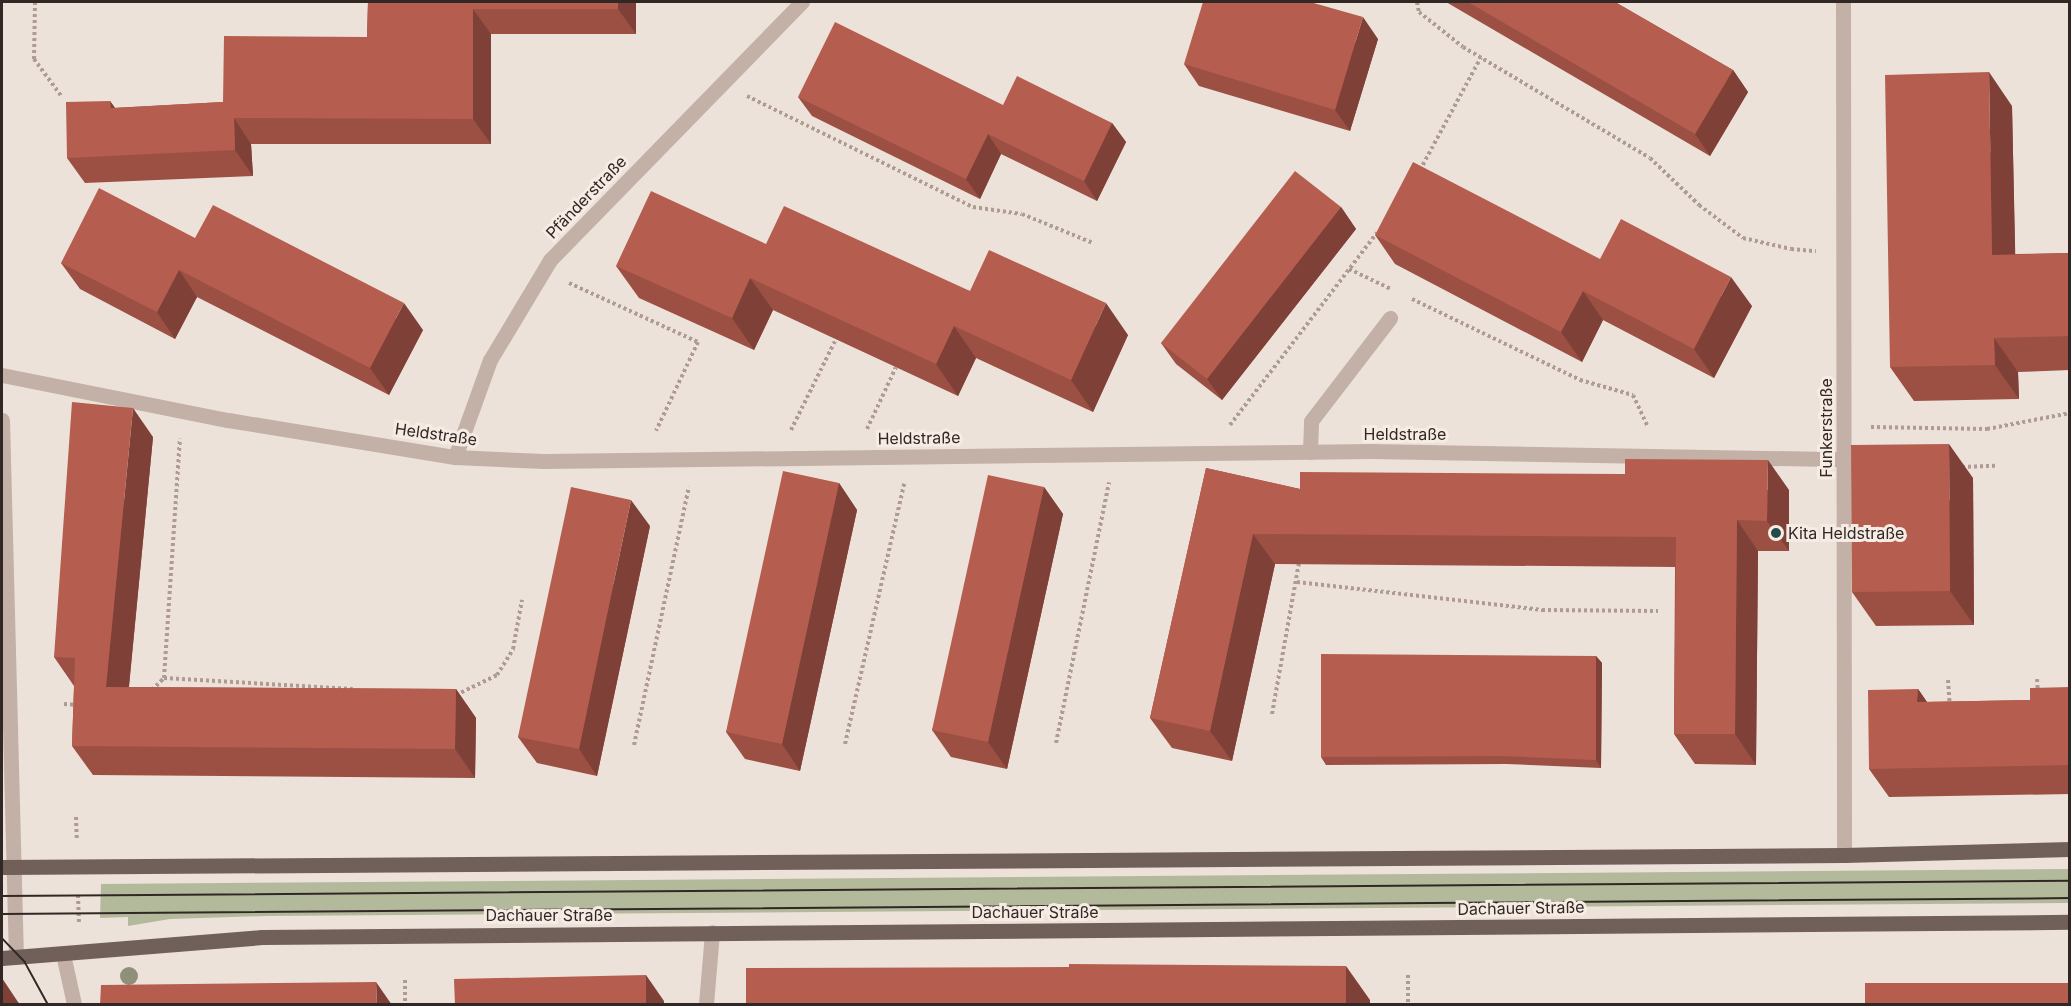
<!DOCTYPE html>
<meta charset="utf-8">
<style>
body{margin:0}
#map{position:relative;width:2071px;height:1006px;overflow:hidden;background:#ede2d9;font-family:Inter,sans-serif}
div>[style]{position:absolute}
.green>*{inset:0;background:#b3ba9b}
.path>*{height:4px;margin-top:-2px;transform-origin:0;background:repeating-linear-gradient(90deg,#af9b91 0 3px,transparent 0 6px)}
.minor>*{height:15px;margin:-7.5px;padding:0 7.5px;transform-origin:7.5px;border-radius:7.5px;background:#c3b1a7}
.major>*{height:15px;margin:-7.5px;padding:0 7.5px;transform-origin:7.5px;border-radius:7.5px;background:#715f59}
.tram>*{height:1.5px;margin:-0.75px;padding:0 0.75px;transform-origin:0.75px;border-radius:0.75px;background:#312826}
.trees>*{width:18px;height:18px;margin:-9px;border-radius:50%;background:#90907a}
.wall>*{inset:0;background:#9c5044}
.shaded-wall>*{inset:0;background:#7f4137}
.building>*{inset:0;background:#b55d4f}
.dots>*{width:16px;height:16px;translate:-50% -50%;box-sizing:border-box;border:3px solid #f6ece4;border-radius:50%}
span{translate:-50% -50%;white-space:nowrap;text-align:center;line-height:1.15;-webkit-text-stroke:6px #f6ece4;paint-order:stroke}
.street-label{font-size:16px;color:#312826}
.poi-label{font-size:16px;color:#312826}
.left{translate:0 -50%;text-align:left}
.frame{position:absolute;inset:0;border:3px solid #312826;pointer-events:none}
</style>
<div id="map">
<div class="green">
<div style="clip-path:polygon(2069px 869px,2069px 903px,267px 916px,170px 919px,128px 926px,128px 917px,100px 918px,101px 884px)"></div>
</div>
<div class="path">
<div style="left:35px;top:2px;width:57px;rotate:91deg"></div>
<div style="left:34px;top:59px;width:47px;rotate:53.6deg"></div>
<div style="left:1417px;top:2px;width:10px;rotate:79deg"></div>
<div style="left:1419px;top:12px;width:56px;rotate:38.5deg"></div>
<div style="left:1463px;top:47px;width:217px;rotate:30.7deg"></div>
<div style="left:1650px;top:158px;width:68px;rotate:43.8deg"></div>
<div style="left:1699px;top:205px;width:55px;rotate:36.9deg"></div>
<div style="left:1743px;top:238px;width:49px;rotate:12.9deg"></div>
<div style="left:1791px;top:249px;width:25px;rotate:5deg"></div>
<div style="left:747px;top:96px;width:252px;rotate:26.2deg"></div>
<div style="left:973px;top:207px;width:49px;rotate:8.1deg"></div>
<div style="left:1022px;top:214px;width:77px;rotate:22.2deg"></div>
<div style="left:1420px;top:170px;width:128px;rotate:-61.6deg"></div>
<div style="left:1349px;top:269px;width:47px;rotate:25.5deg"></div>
<div style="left:569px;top:283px;width:142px;rotate:24.6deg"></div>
<div style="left:698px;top:342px;width:98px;rotate:115.3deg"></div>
<div style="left:1412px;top:299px;width:187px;rotate:25.7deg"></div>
<div style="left:1580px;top:380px;width:55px;rotate:15.8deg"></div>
<div style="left:1633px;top:395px;width:35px;rotate:65deg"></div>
<div style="left:1230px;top:425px;width:242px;rotate:-52.6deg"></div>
<div style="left:1871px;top:427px;width:116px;rotate:1deg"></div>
<div style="left:1987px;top:429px;width:85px;rotate:-10.9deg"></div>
<div style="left:867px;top:429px;width:68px;rotate:-64.9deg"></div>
<div style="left:791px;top:430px;width:102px;rotate:-63.7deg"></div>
<div style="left:1962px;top:467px;width:33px;rotate:-2deg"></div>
<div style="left:1297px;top:582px;width:247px;rotate:6.5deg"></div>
<div style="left:1542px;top:610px;width:116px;rotate:0.5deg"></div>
<div style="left:164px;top:678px;width:240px;rotate:-86.2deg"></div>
<div style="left:2037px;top:679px;width:13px;rotate:86deg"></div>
<div style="left:1948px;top:680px;width:26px;rotate:86deg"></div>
<div style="left:152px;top:690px;width:17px;rotate:-45deg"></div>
<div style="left:164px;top:678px;width:189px;rotate:3.3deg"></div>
<div style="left:456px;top:695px;width:46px;rotate:-26deg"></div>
<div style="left:497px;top:675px;width:31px;rotate:-58deg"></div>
<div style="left:513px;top:649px;width:50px;rotate:-79.6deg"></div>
<div style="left:64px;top:704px;width:14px;rotate:4deg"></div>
<div style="left:1272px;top:714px;width:154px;rotate:-79.9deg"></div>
<div style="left:1056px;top:743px;width:266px;rotate:-78.5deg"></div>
<div style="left:845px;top:744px;width:267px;rotate:-77.2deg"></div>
<div style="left:634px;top:745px;width:264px;rotate:-78deg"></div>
<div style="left:76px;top:817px;width:23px;rotate:88deg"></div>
<div style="left:78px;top:895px;width:29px;rotate:88deg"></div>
<div style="left:1408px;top:975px;width:29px;rotate:90deg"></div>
<div style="left:405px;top:980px;width:24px;rotate:90deg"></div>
</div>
<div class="minor">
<div style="left:1843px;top:2px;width:853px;rotate:89.93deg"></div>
<div style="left:2px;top:375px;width:230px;rotate:11.3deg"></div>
<div style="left:228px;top:420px;width:230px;rotate:9.3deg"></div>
<div style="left:455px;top:457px;width:89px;rotate:2.6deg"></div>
<div style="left:544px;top:461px;width:826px;rotate:-0.69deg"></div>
<div style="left:1370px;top:451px;width:474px;rotate:1deg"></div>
<div style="left:2px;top:420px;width:537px;rotate:88.51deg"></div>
<div style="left:1310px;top:452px;width:31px;rotate:-88deg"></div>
<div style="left:1311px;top:421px;width:130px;rotate:-52.5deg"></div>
<div style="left:455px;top:457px;width:103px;rotate:-70.2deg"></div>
<div style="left:490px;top:360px;width:117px;rotate:-59deg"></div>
<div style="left:550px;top:260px;width:361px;rotate:-45.7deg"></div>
<div style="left:63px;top:954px;width:51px;rotate:77.6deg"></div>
<div style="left:706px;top:1004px;width:72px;rotate:-85.2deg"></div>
</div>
<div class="major">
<div style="left:2px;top:867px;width:1842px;rotate:-0.37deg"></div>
<div style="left:1844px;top:855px;width:226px;rotate:-1.5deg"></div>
<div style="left:2px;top:958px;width:261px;rotate:-4.6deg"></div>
<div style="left:262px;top:937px;width:1808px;rotate:-0.48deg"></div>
</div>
<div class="tram">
<div style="left:2px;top:896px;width:2068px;rotate:-0.42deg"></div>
<div style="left:2px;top:914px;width:2068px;rotate:-0.44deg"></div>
<div style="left:2px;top:938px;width:33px;rotate:46deg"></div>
<div style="left:25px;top:962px;width:48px;rotate:61.3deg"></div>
</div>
<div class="trees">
<div style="left:129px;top:976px"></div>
</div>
<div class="wall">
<div style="clip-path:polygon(368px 2px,636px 2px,636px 34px,491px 34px,491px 144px,251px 144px,253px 176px,85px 183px,67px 158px,110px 101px,115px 108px,223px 102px,367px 37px)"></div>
<div style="clip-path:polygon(1446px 2px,1615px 2px,1733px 70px,1748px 92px,1710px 156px)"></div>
<div style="clip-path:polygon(1378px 39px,1350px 131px,1199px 86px,1184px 64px)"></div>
<div style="clip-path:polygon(798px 97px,1003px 105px,1112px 123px,1126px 142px,1097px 201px,1001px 154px,980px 199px,812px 116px)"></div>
<div style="clip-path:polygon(2012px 106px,2015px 254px,2070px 253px,2070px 370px,2018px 372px,2019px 399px,1914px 401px,1890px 367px)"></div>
<div style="clip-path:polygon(1341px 207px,1356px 229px,1222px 400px,1176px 364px,1161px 343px)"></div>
<div style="clip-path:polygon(1375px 235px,1600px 259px,1752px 306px,1714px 378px,1603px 320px,1582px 362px,1395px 264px)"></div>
<div style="clip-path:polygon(195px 238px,423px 330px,389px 395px,197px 297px,175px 339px,80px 289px,61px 263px)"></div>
<div style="clip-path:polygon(766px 244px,970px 291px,1128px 335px,1093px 412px,976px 358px,958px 396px,773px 310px,754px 350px,639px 298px,616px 266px)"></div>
<div style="clip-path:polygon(153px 437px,129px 687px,456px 689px,476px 718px,475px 778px,93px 775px,72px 746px,74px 686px,54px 657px)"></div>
<div style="clip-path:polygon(1206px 468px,1300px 489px,1789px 490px,1789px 551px,1758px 551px,1756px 765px,1695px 764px,1674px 734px,1675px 567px,1275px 564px,1232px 761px,1172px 748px,1150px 718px)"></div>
<div style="clip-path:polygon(1973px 478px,1974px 625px,1876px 626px,1852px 592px)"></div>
<div style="clip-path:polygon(839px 483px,857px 510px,800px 771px,745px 759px,726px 732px)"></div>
<div style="clip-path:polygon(1044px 487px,1063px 514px,1007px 769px,951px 757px,932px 730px)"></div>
<div style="clip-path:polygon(650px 526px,597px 776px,537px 763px,518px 737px)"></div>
<div style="clip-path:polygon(1596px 656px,1602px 663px,1601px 768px,1506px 764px,1326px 765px,1321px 757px)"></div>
<div style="clip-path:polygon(2070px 687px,2070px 794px,1889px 797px,1869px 769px,1918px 689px,1927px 702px,2030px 700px)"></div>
</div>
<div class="shaded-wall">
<div style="clip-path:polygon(618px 2px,636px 2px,636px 34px,618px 9px)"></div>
<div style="clip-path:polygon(473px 9px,491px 34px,491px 144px,473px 119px)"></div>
<div style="clip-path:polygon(1363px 17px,1378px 39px,1350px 131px,1335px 110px)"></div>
<div style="clip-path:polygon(1733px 70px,1748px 92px,1710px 156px,1695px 134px)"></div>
<div style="clip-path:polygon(1989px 72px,2012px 106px,2016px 288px,1992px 255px)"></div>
<div style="clip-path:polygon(110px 101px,128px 126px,111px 108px)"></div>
<div style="clip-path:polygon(234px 118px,251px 144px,253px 176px,235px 150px)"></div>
<div style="clip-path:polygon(1112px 123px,1126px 142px,1097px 201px,1084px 181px)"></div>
<div style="clip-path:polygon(988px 134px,1001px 154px,980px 199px,966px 179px)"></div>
<div style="clip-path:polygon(1341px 207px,1356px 229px,1222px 400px,1207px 379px)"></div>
<div style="clip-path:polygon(179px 270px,197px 297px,175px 339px,157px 312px)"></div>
<div style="clip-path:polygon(1731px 277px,1752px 306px,1714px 378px,1694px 349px)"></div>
<div style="clip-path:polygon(750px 278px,773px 310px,754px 350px,732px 318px)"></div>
<div style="clip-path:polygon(1583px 291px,1603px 320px,1582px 362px,1561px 332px)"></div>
<div style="clip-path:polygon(404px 303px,423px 330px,389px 395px,370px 368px)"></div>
<div style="clip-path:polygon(1106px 303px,1128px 335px,1093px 412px,1071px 380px)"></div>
<div style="clip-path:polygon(954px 326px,976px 358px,958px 396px,936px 364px)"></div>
<div style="clip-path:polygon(1994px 338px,2018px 372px,2019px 399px,1995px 365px)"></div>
<div style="clip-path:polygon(133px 408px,153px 437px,126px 716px,106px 687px)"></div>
<div style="clip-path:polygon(1949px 444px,1973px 478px,1974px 625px,1950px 591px)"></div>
<div style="clip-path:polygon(1768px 460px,1789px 490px,1789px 551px,1767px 521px)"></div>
<div style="clip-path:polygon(839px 483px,857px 510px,800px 771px,782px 744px)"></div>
<div style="clip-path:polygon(1044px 487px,1063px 514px,1007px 769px,988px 742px)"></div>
<div style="clip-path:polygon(631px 500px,650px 526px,597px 776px,579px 749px)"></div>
<div style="clip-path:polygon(1737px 520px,1758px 551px,1756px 765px,1735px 734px)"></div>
<div style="clip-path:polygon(1253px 534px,1275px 564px,1232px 761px,1210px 731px)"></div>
<div style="clip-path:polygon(1596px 656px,1602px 663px,1601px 768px,1596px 760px)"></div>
<div style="clip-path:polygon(456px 689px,476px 718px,475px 778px,455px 749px)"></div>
<div style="clip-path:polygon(1918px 689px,1938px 718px,1917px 702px)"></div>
<div style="clip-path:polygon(1346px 966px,1370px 1000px,1370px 1005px,1346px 1005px)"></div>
<div style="clip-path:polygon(646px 975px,664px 1001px,664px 1005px,646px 1005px)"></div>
<div style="clip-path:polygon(2px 978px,20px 1005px,2px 1005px)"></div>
<div style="clip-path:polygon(376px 982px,392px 1005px,377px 1005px)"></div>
</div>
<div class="building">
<div style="clip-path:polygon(368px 2px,618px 2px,618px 9px,473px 9px,473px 119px,234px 118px,235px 150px,67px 158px,66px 102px,110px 101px,111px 108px,223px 102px,224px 36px,367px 37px)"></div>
<div style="clip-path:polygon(1203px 2px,1310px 2px,1363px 17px,1335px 110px,1184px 64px)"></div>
<div style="clip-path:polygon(1468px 2px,1615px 2px,1733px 70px,1695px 134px)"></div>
<div style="clip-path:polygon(835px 22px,1003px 105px,1017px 76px,1112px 123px,1084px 181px,988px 134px,966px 179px,798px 97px)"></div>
<div style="clip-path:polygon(1989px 72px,1992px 255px,2070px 253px,2070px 336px,1994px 338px,1995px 365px,1890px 367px,1885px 75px)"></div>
<div style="clip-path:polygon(1413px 162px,1600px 259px,1621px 219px,1731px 277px,1694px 349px,1583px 291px,1561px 332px,1375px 235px)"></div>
<div style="clip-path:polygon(1295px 171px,1341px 207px,1207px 379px,1161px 343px)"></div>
<div style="clip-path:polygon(99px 188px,195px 238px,213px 205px,404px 303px,370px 368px,179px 270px,157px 312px,61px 263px)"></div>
<div style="clip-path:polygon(651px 191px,766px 244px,784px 206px,970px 291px,989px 250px,1106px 303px,1071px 380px,954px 326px,936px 364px,750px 278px,732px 318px,616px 266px)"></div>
<div style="clip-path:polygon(72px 402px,133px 408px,106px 687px,456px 689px,455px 749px,72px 746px,75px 658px,54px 657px)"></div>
<div style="clip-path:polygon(1949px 444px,1950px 591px,1852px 592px,1851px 445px)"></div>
<div style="clip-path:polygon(1625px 459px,1768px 460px,1767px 521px,1737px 520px,1735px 734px,1674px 734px,1676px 537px,1253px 534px,1210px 731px,1150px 718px,1206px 468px,1300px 489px,1300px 472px,1625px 474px)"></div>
<div style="clip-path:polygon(783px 471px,839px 483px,782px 744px,726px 732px)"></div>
<div style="clip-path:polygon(988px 475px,1044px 487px,988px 742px,932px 730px)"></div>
<div style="clip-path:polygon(571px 487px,631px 500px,579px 749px,518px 737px)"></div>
<div style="clip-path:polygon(1321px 654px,1596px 656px,1596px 760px,1501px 756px,1321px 757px)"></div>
<div style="clip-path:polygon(2070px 687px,2070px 765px,1869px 769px,1868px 690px,1918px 689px,1917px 702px,2030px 700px,2030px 688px)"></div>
<div style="clip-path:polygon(1069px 964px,1346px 966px,1346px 1005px,746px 1005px,746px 968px,1069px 967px)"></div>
<div style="clip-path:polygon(646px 975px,646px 1005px,455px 1005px,454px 979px)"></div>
<div style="clip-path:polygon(376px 982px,377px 1005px,100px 1005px,101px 985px)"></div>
<div style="clip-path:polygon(1865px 983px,2070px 983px,2070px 1005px,1865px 1005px)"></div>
</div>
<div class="dots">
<div style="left:1776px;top:533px;background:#224c4b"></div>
</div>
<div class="street-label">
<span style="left:586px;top:197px;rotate:-46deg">Pfänderstraße</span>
<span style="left:1826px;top:428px;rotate:-90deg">Funkerstraße</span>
<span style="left:436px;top:434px;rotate:8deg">Heldstraße</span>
<span style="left:1405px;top:434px">Heldstraße</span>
<span style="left:919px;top:438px;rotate:-1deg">Heldstraße</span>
<span style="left:1521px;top:908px;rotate:-1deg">Dachauer Straße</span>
<span style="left:1035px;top:912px">Dachauer Straße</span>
<span style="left:549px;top:915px">Dachauer Straße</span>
</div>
<div class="poi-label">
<span class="left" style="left:1788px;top:533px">Kita Heldstraße</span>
</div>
<div class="frame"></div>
</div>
